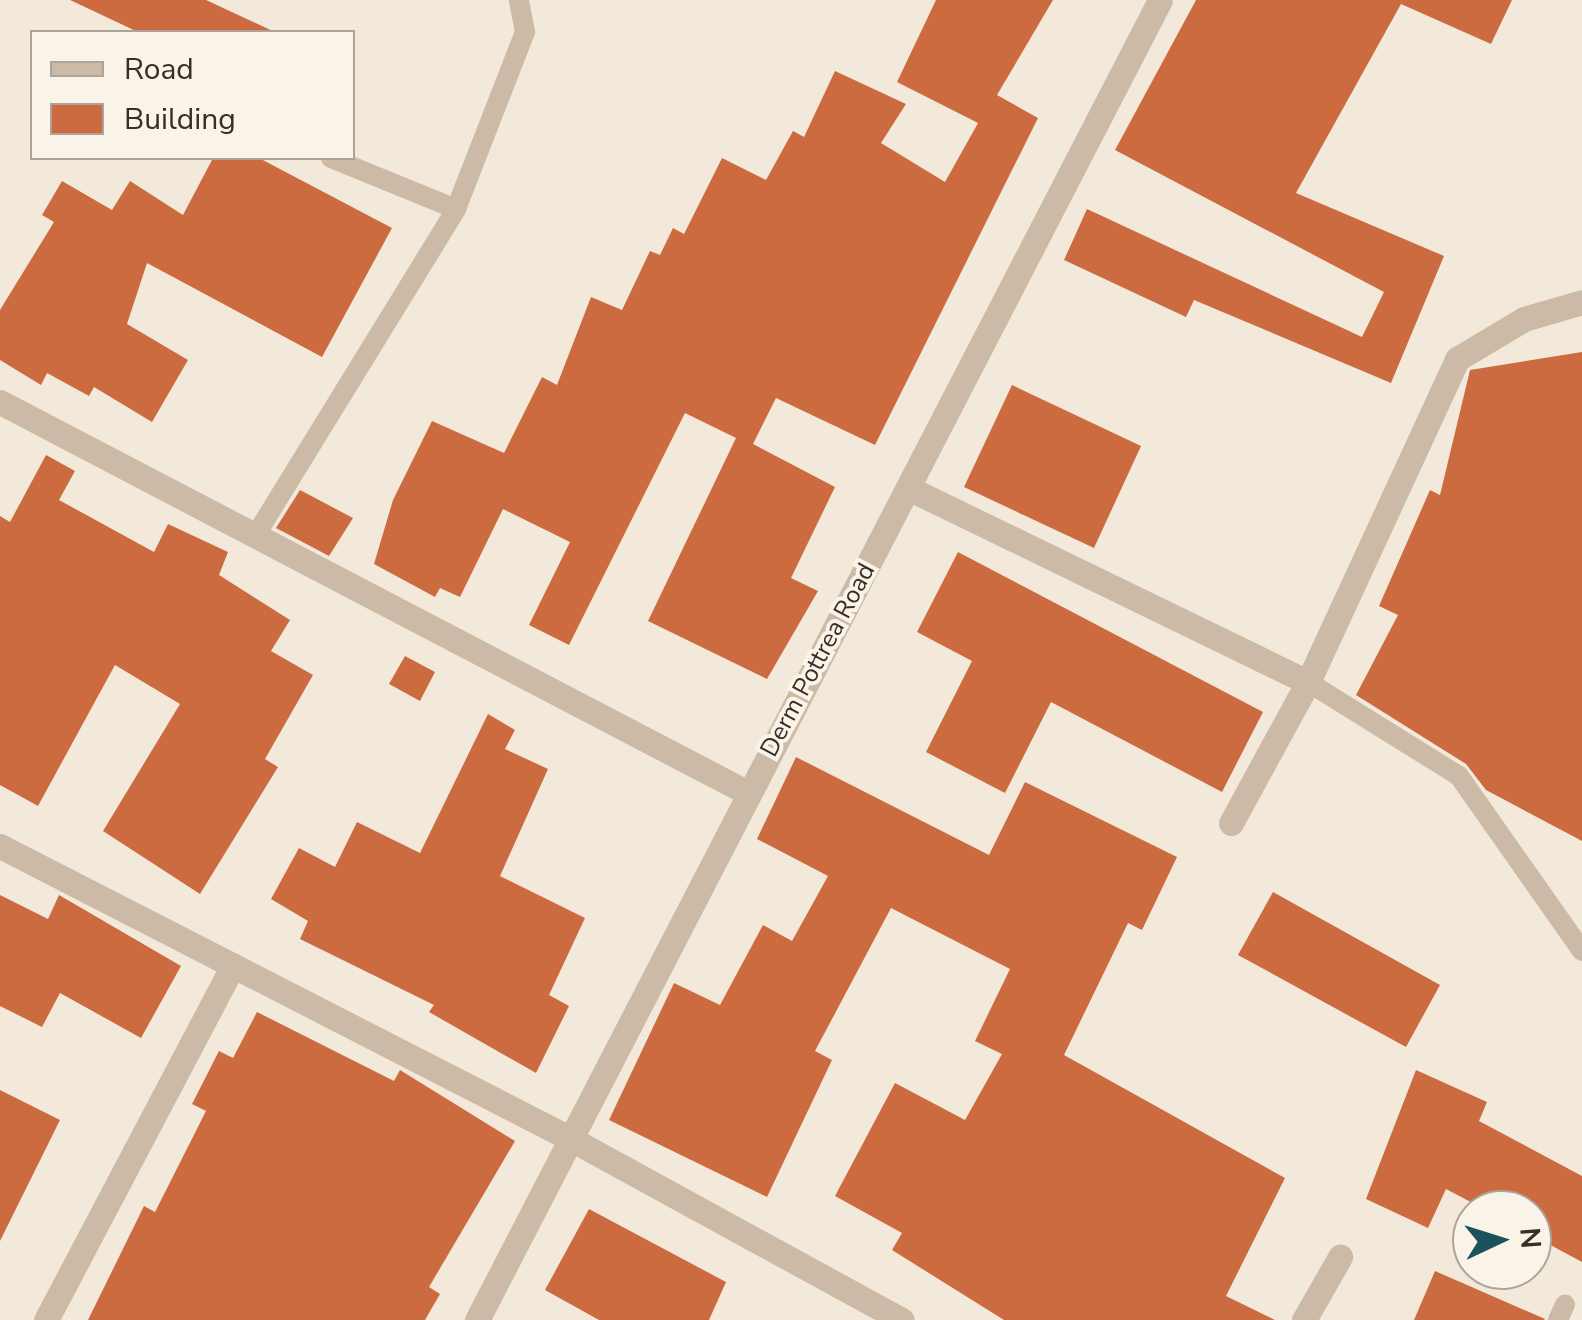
<!DOCTYPE html>
<style>
body{margin:0}
#map{position:relative;width:1582px;height:1320px;overflow:hidden;background:#f3e9db;font-family:"Nunito Sans",sans-serif}
div>[style]{position:absolute}
.building>*{inset:0;background:#cc6b40}
.service>*{height:20px;margin:-10px;padding:0 10px;transform-origin:10px;border-radius:10px;background:#ccbaa6}
.minor>*{height:25px;margin:-12.5px;padding:0 12.5px;transform-origin:12.5px;border-radius:12.5px;background:#ccbaa6}
.tertiary>*{height:25px;margin:-12.5px;padding:0 12.5px;transform-origin:12.5px;border-radius:12.5px;background:#ccbaa6}
span{translate:-50% -50%;white-space:nowrap;text-align:center;line-height:1.15;-webkit-text-stroke:8px #faf3e8;paint-order:stroke}
.street-label{font-size:25px;color:#382e27}
.legend{position:absolute;left:30px;top:30px;width:325px;height:130px;box-sizing:border-box;background:#faf3e8;border:2px solid #aca49b;margin:0;padding:12px 18px;list-style:none;font-size:30px;color:#382e27}
.legend li{display:flex;align-items:center;gap:20px;height:50px}
.legend b{width:50px;border:2px solid #aca49b}
.north{position:absolute;left:1452px;top:1190px;width:100px;height:100px;box-sizing:border-box;background:#faf3e8;border:2px solid #aca49b;border-radius:50%;rotate:86deg;font-size:28px;font-weight:700;line-height:40px;text-align:center;color:#382e27}
.north::after{content:'';display:block;margin:auto;width:35px;height:45px;background:#1a535c;clip-path:polygon(50% 0,100% 100%,50% 72%,0 100%)}
</style>
<div id="map">
<div class="building">
<div style="clip-path:polygon(70px 0,206px 0,275px 32px,138px 32px)"></div>
<div style="clip-path:polygon(936px 0,1053px 0,997px 95px,1038px 118px,875px 445px,776px 398px,753px 444px,835px 487px,791px 578px,818px 591px,767px 679px,648px 621px,736px 438px,685px 413px,569px 645px,529px 625px,570px 542px,503px 509px,460px 597px,440px 588px,435px 597px,374px 564px,393px 500px,432px 421px,504px 453px,542px 377px,557px 385px,591px 297px,622px 310px,650px 251px,660px 255px,673px 228px,684px 234px,722px 158px,766px 180px,793px 131px,804px 137px,835px 71px,906px 104px,881px 143px,945px 182px,978px 123px,897px 82px)"></div>
<div style="clip-path:polygon(1196px 0,1512px 0,1491px 44px,1401px 4px,1296px 193px,1444px 256px,1391px 383px,1194px 300px,1186px 317px,1064px 260px,1087px 209px,1362px 337px,1384px 292px,1115px 150px)"></div>
<div style="clip-path:polygon(213px 158px,259px 158px,392px 228px,322px 357px,147px 263px,127px 324px,188px 360px,152px 422px,94px 387px,89px 396px,47px 373px,41px 385px,0 360px,0 310px,54px 222px,42px 215px,62px 181px,112px 210px,130px 181px,183px 215px)"></div>
<div style="clip-path:polygon(1582px 352px,1582px 841px,1486px 790px,1466px 764px,1356px 695px,1398px 615px,1379px 606px,1430px 490px,1440px 495px,1470px 370px)"></div>
<div style="clip-path:polygon(1012px 385px,1141px 446px,1094px 548px,964px 487px)"></div>
<div style="clip-path:polygon(46px 455px,75px 471px,59px 500px,154px 552px,168px 524px,228px 552px,219px 575px,290px 620px,271px 651px,313px 675px,265px 759px,278px 767px,200px 894px,103px 831px,180px 704px,115px 665px,38px 806px,0 785px,0 516px,10px 522px)"></div>
<div style="clip-path:polygon(300px 490px,353px 518px,329px 556px,276px 528px)"></div>
<div style="clip-path:polygon(958px 552px,1263px 712px,1222px 792px,1051px 702px,1005px 793px,926px 752px,972px 661px,917px 632px)"></div>
<div style="clip-path:polygon(405px 656px,435px 672px,420px 701px,389px 684px)"></div>
<div style="clip-path:polygon(488px 714px,515px 730px,505px 749px,548px 769px,500px 876px,585px 918px,549px 995px,569px 1006px,536px 1073px,429px 1012px,434px 1005px,300px 939px,308px 921px,271px 899px,299px 848px,335px 867px,357px 822px,420px 853px)"></div>
<div style="clip-path:polygon(796px 757px,989px 855px,1025px 782px,1177px 857px,1142px 930px,1128px 923px,1064px 1055px,1285px 1178px,1226px 1296px,1275px 1320px,1004px 1320px,892px 1250px,902px 1233px,835px 1196px,895px 1083px,965px 1120px,1002px 1054px,975px 1041px,1010px 969px,891px 908px,815px 1051px,832px 1060px,767px 1197px,609px 1120px,674px 983px,720px 1005px,763px 925px,792px 941px,828px 876px,757px 839px)"></div>
<div style="clip-path:polygon(1273px 892px,1440px 985px,1406px 1047px,1238px 955px)"></div>
<div style="clip-path:polygon(0 895px,48px 919px,59px 895px,181px 966px,141px 1038px,60px 993px,42px 1027px,0 1006px)"></div>
<div style="clip-path:polygon(257px 1012px,394px 1081px,400px 1070px,515px 1141px,429px 1287px,440px 1294px,425px 1320px,88px 1320px,144px 1206px,155px 1212px,206px 1111px,192px 1104px,219px 1051px,233px 1058px)"></div>
<div style="clip-path:polygon(1416px 1070px,1487px 1102px,1479px 1121px,1582px 1176px,1582px 1262px,1532px 1235px,1532px 1210px,1486px 1210px,1446px 1189px,1428px 1228px,1366px 1199px)"></div>
<div style="clip-path:polygon(0 1090px,60px 1120px,0 1241px)"></div>
<div style="clip-path:polygon(589px 1209px,726px 1282px,709px 1320px,599px 1320px,545px 1290px)"></div>
<div style="clip-path:polygon(1435px 1271px,1545px 1319px,1544px 1320px,1414px 1320px)"></div>
</div>
<div class="service">
<div style="left:331px;top:158px;width:135px;rotate:22.2deg"></div>
<div style="left:257px;top:533px;width:380px;rotate:-58.4deg"></div>
<div style="left:456px;top:209px;width:190px;rotate:-68.7deg"></div>
<div style="left:525px;top:32px;width:33px;rotate:-101deg"></div>
<div style="left:1308px;top:682px;width:178px;rotate:31.9deg"></div>
<div style="left:1459px;top:776px;width:214px;rotate:54.9deg"></div>
<div style="left:1558px;top:1320px;width:17px;rotate:-66deg"></div>
</div>
<div class="minor">
<div style="left:0;top:402px;width:844px;rotate:27.6deg"></div>
<div style="left:908px;top:488px;width:445px;rotate:25.9deg"></div>
<div style="left:1231px;top:823px;width:161px;rotate:-61.4deg"></div>
<div style="left:1308px;top:682px;width:356px;rotate:-65.2deg"></div>
<div style="left:1457px;top:359px;width:78px;rotate:-30.8deg"></div>
<div style="left:1524px;top:319px;width:60px;rotate:-16.3deg"></div>
<div style="left:0;top:846px;width:642px;rotate:27.16deg"></div>
<div style="left:571px;top:1139px;width:377px;rotate:28.7deg"></div>
<div style="left:46px;top:1320px;width:401px;rotate:-62.2deg"></div>
<div style="left:1304px;top:1320px;width:73px;rotate:-60.3deg"></div>
</div>
<div class="tertiary">
<div style="left:477px;top:1320px;width:1486px;rotate:-62.64deg"></div>
</div>
<div class="street-label">
<span style="left:818px;top:660px;rotate:-62deg">Derm Pottrea Road</span>
</div>
<ul class="legend">
<li><b style="height:12px;background:#ccbaa6"></b>Road</li>
<li><b style="height:28px;background:#cc6b40"></b>Building</li>
</ul>
<div class="north">N</div>
</div>
